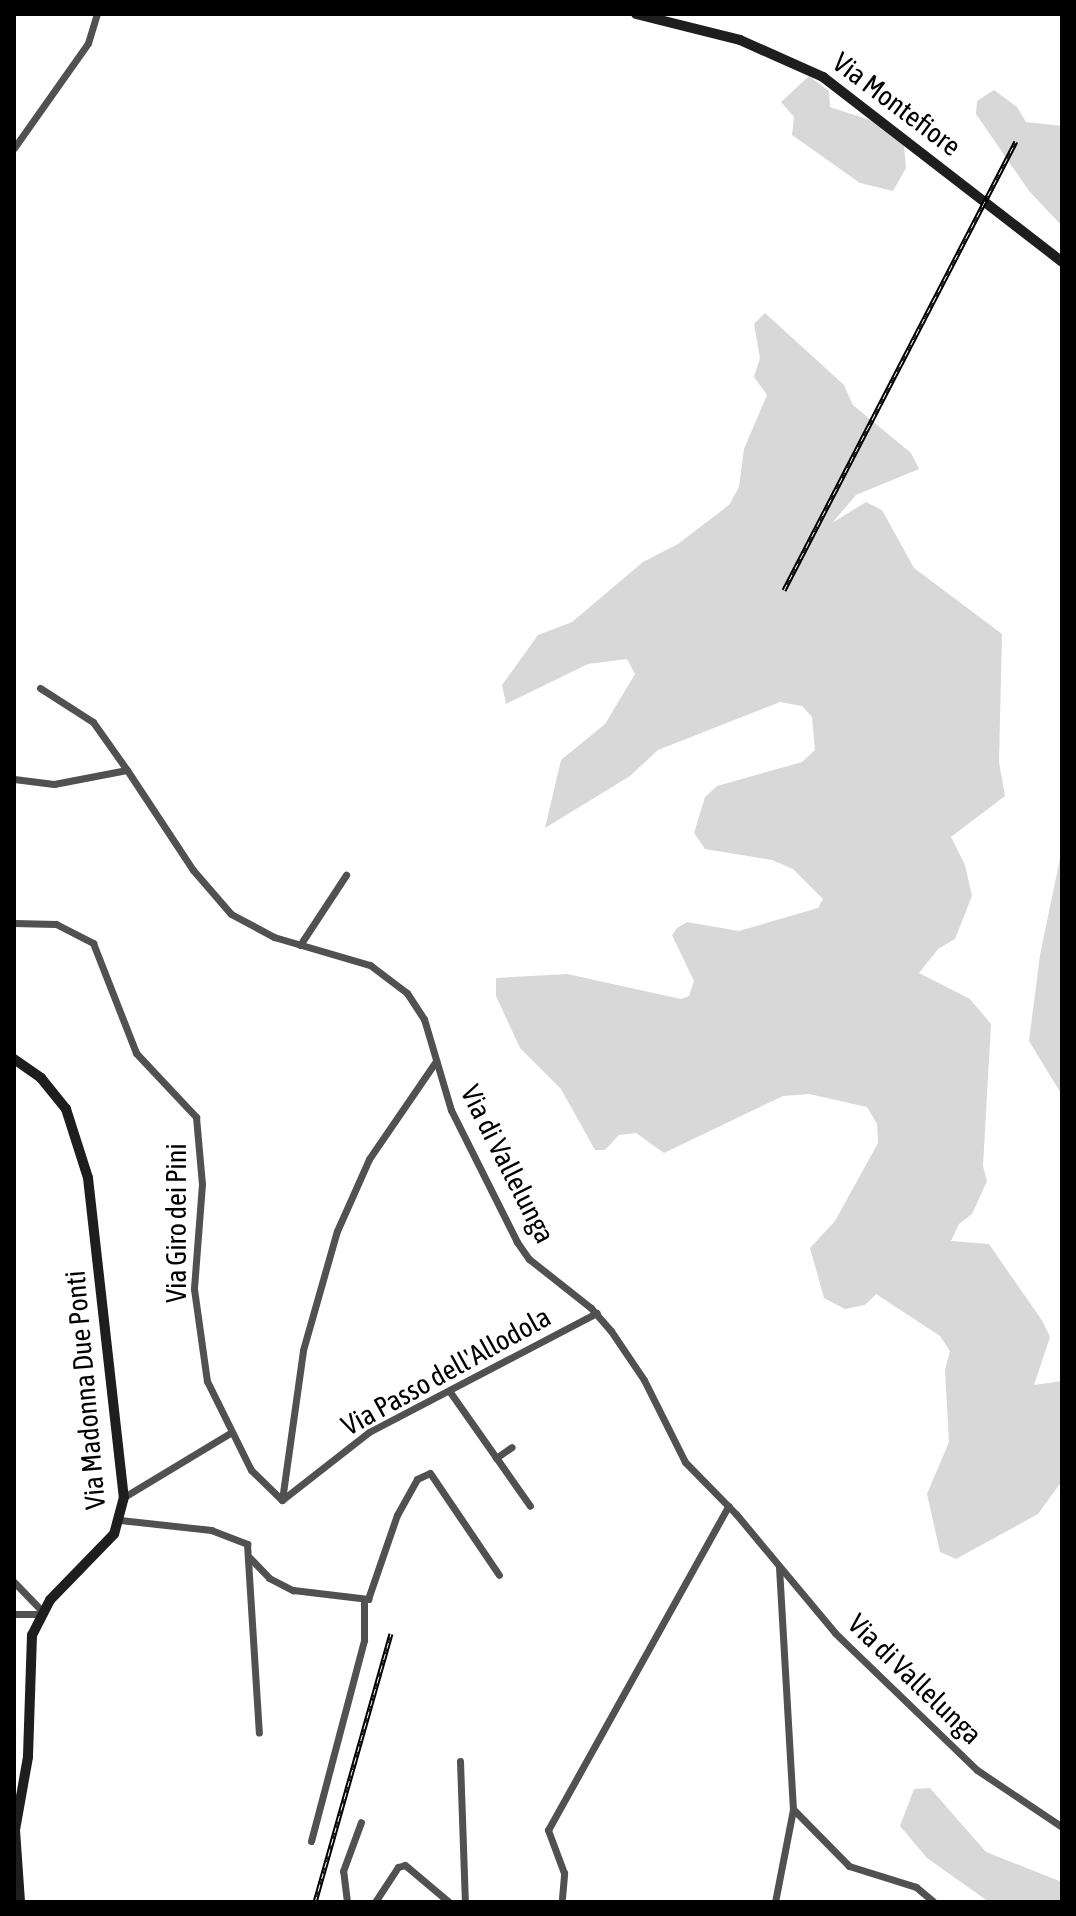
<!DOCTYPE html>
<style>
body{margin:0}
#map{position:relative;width:1076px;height:1916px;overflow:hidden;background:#fff;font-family:"Asap Condensed",sans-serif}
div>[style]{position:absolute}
.green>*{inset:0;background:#d8d8d8}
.street>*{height:7px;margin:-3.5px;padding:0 3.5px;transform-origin:3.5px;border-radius:3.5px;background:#515151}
.secondary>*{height:10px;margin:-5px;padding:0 5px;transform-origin:5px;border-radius:5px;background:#1e1e1e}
.rail>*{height:5px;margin-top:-2.5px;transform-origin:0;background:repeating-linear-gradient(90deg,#fff 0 6px,#000 0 12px);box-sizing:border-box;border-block:2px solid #000}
span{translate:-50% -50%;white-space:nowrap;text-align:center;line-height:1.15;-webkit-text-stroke:6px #fff;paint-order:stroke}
.street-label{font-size:28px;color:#000}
.frame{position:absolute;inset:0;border:16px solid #000;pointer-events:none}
</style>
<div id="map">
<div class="green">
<div style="clip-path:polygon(809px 76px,829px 91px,830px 107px,888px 126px,904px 146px,906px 168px,893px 191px,860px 183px,792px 135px,794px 117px,781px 102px)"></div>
<div style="clip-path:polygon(994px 90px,1017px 107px,1026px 122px,1062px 126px,1062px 226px,1029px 191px,976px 114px,977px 101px)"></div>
<div style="clip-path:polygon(765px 313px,844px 385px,853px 405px,911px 453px,919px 469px,856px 495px,832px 523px,866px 502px,882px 510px,914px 568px,1002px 634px,999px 762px,1005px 796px,951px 837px,965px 865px,972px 896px,955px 939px,938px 949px,919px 973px,970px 999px,991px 1024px,983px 1166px,987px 1181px,972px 1214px,959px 1224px,951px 1241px,989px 1244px,1043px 1322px,1050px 1337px,1034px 1385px,1062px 1381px,1062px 1481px,1038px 1514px,956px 1559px,940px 1552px,927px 1494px,949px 1442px,945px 1370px,950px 1351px,940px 1336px,876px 1294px,865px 1305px,845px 1309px,824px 1298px,810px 1248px,835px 1221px,878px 1143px,877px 1124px,867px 1107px,809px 1094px,783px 1096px,664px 1153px,636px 1133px,619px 1135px,605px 1150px,595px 1150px,561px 1089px,520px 1048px,496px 996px,496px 978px,567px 974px,681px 999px,689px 996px,694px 981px,672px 935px,677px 928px,687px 922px,739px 931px,818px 908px,823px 899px,793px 869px,772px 860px,705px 849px,694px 833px,705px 797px,717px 786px,802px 762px,815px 750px,812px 717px,802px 706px,780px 702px,658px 750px,630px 776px,545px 828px,561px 760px,605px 724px,635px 674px,627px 659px,588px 664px,506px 704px,502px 685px,538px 635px,572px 622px,643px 562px,678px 544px,729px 505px,739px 487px,744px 449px,767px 395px,754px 377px,760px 358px,754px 324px)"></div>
<div style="clip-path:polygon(1062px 849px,1062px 1095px,1029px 1041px,1040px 955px)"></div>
<div style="clip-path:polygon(930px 1788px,986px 1852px,1062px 1882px,1062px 1902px,989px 1902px,927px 1858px,900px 1826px,914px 1789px)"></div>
</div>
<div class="street">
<div style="left:14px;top:148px;width:128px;rotate:-54.8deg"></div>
<div style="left:88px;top:43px;width:30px;rotate:-73deg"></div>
<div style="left:40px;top:688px;width:63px;rotate:32.7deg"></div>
<div style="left:93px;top:722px;width:59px;rotate:54.7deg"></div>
<div style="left:14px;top:779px;width:40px;rotate:7.1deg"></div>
<div style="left:54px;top:784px;width:74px;rotate:-10.9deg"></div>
<div style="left:127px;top:770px;width:120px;rotate:56.6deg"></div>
<div style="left:193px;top:870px;width:58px;rotate:49.2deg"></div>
<div style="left:231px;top:914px;width:49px;rotate:28.1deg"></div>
<div style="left:274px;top:937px;width:100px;rotate:16.3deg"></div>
<div style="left:370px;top:965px;width:46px;rotate:37.1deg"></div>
<div style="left:407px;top:993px;width:31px;rotate:57deg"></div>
<div style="left:424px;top:1019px;width:95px;rotate:73.5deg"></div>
<div style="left:451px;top:1110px;width:148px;rotate:63.4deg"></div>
<div style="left:517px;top:1242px;width:21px;rotate:55deg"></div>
<div style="left:529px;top:1259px;width:79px;rotate:38.3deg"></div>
<div style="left:591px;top:1308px;width:30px;rotate:49deg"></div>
<div style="left:611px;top:1331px;width:59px;rotate:56deg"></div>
<div style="left:644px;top:1380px;width:92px;rotate:63.4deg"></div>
<div style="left:685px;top:1462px;width:73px;rotate:45.6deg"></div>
<div style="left:736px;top:1514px;width:155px;rotate:50.2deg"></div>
<div style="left:835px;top:1633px;width:197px;rotate:44deg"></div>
<div style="left:977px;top:1770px;width:102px;rotate:33.8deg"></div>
<div style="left:14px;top:923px;width:42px;rotate:1.4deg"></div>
<div style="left:56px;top:924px;width:42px;rotate:27.2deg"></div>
<div style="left:93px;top:943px;width:118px;rotate:68.6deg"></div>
<div style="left:136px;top:1053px;width:88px;rotate:46.8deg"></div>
<div style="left:196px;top:1117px;width:67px;rotate:84.9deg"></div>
<div style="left:202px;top:1184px;width:105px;rotate:94.4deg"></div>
<div style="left:194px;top:1289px;width:93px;rotate:82deg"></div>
<div style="left:207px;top:1381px;width:99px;rotate:63.7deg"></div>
<div style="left:251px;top:1470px;width:43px;rotate:44.1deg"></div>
<div style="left:300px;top:945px;width:84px;rotate:-56.7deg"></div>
<div style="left:450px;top:1392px;width:139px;rotate:54.9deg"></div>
<div style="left:496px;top:1458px;width:19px;rotate:-35deg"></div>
<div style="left:124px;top:1497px;width:124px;rotate:-31.1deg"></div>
<div style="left:282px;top:1500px;width:151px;rotate:-82deg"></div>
<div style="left:303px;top:1350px;width:124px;rotate:-74.1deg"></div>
<div style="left:337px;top:1231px;width:79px;rotate:-66deg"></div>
<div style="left:369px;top:1159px;width:119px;rotate:-55.6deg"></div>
<div style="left:282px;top:1500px;width:110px;rotate:-38deg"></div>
<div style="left:369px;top:1432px;width:257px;rotate:-27.6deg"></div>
<div style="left:120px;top:1520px;width:92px;rotate:6.3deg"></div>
<div style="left:211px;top:1530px;width:39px;rotate:21deg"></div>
<div style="left:247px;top:1544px;width:189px;rotate:86.4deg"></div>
<div style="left:250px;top:1558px;width:28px;rotate:46deg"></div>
<div style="left:269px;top:1578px;width:27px;rotate:27deg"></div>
<div style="left:293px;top:1590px;width:76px;rotate:6.8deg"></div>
<div style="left:368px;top:1599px;width:89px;rotate:-71deg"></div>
<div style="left:397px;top:1515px;width:41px;rotate:-60.9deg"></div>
<div style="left:417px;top:1479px;width:14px;rotate:-25deg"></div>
<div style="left:430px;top:1473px;width:123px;rotate:55.9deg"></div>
<div style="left:779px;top:1567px;width:242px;rotate:86.7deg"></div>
<div style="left:793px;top:1809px;width:80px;rotate:45.5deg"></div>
<div style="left:849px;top:1866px;width:70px;rotate:17.4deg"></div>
<div style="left:916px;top:1887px;width:23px;rotate:40deg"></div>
<div style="left:14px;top:1582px;width:40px;rotate:46deg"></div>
<div style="left:14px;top:1614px;width:26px"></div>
<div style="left:460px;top:1761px;width:141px;rotate:88deg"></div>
<div style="left:311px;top:1841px;width:208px;rotate:-75.2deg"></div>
<div style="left:364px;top:1640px;width:40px;rotate:-90deg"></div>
<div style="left:562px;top:1898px;width:25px;rotate:-85deg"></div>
<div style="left:564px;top:1873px;width:46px;rotate:-110.4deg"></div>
<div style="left:548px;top:1830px;width:371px;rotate:-60.9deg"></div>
<div style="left:347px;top:1902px;width:31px;rotate:-97deg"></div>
<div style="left:343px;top:1871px;width:52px;rotate:-69.8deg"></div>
<div style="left:375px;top:1902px;width:42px;rotate:-56.7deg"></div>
<div style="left:398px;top:1867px;width:7px;rotate:-16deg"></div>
<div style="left:405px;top:1865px;width:57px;rotate:40.1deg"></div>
<div style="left:775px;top:1902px;width:95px;rotate:-79deg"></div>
</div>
<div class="secondary">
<div style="left:636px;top:14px;width:107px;rotate:14deg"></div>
<div style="left:740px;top:40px;width:91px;rotate:24deg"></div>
<div style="left:823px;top:77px;width:302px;rotate:37.7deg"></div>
<div style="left:14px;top:1059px;width:33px;rotate:35deg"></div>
<div style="left:41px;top:1078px;width:40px;rotate:51deg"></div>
<div style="left:66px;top:1109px;width:72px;rotate:72.3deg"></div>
<div style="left:88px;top:1178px;width:321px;rotate:83.6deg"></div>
<div style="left:124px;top:1497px;width:38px;rotate:105deg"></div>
<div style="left:114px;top:1534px;width:92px;rotate:134.1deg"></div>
<div style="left:50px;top:1600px;width:39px;rotate:117deg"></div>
<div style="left:32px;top:1635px;width:122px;rotate:91.9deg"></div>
<div style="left:28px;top:1757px;width:74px;rotate:100.1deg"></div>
<div style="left:15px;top:1830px;width:72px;rotate:86deg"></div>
</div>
<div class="rail">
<div style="left:784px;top:590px;width:505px;rotate:-62.67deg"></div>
<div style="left:315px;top:1902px;width:279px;rotate:-74.2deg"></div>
</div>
<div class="street-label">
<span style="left:897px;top:104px;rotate:37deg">Via Montefiore</span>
<span style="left:508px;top:1164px;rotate:63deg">Via di Vallelunga</span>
<span style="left:176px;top:1223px;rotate:-90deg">Via Giro dei Pini</span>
<span style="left:446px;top:1371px;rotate:-29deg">Via Passo dell'Allodola</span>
<span style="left:85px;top:1390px;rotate:-95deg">Via Madonna Due Ponti</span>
<span style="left:915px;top:1679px;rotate:44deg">Via di Vallelunga</span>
</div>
<div class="frame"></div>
</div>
